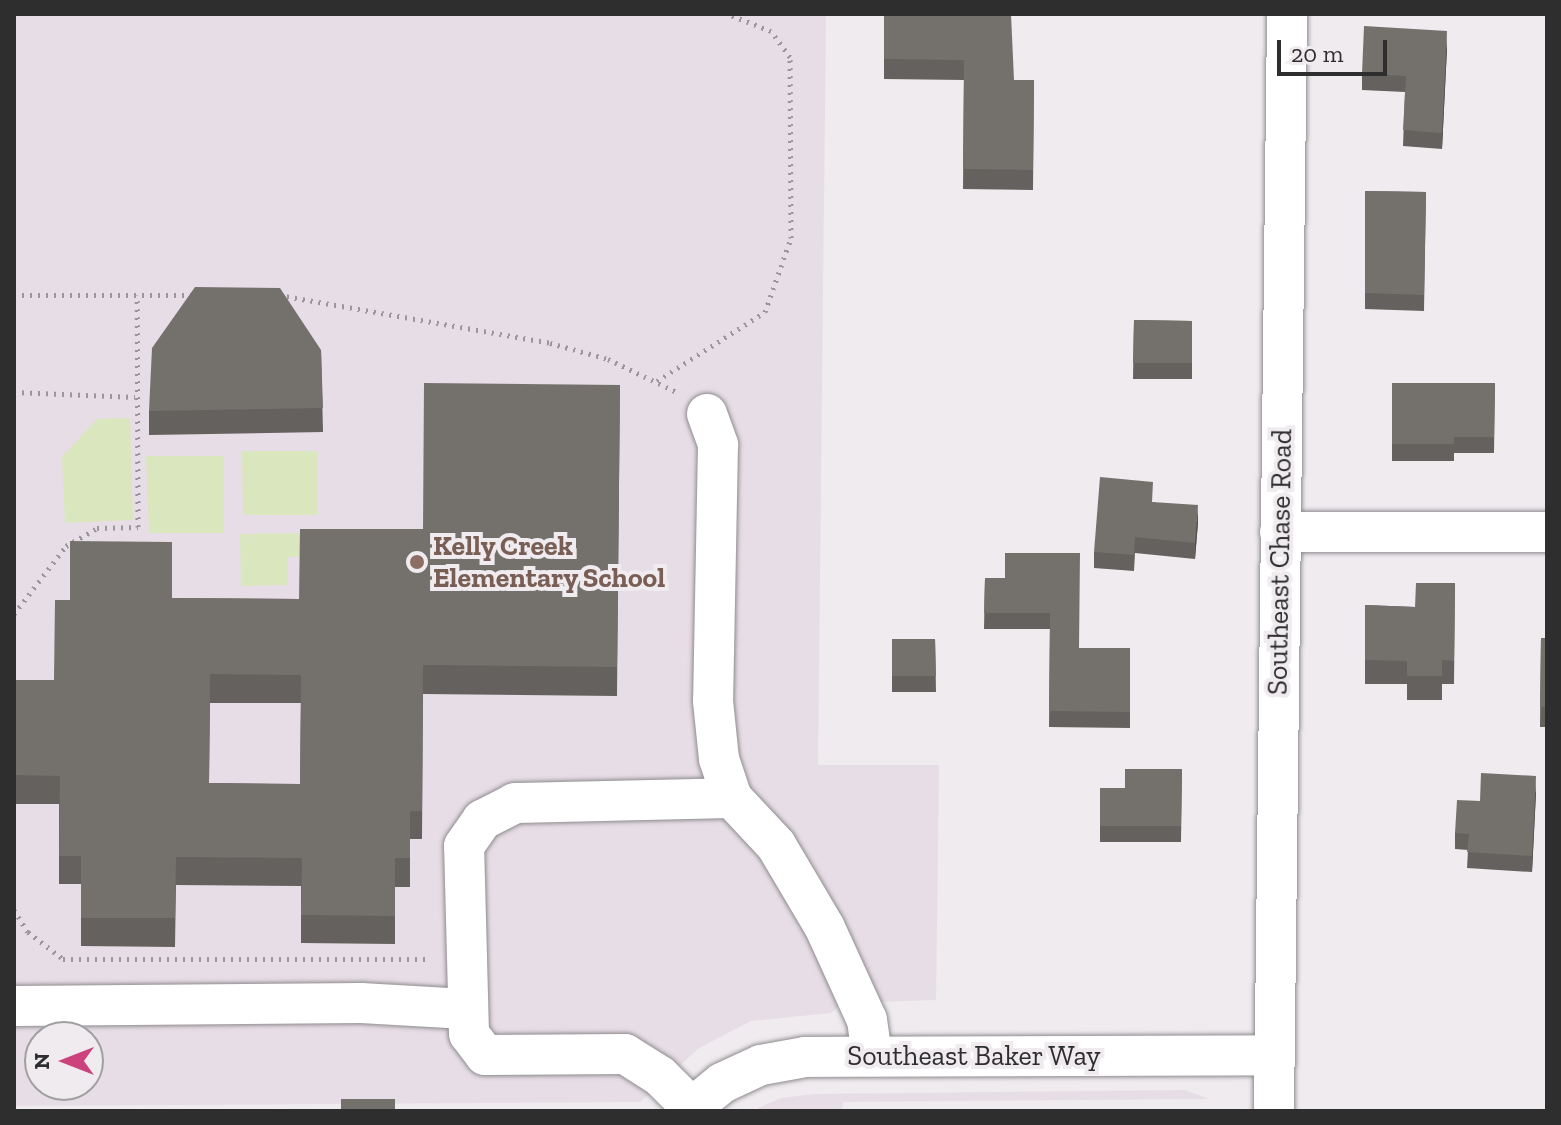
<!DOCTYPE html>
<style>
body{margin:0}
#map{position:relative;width:1561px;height:1125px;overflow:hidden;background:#efebef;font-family:"Zilla Slab",serif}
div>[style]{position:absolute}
.built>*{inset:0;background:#e7dde6}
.green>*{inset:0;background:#dae6bd}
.path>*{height:5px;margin-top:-2.5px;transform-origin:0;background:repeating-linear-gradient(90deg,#999799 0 2px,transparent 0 8px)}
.roads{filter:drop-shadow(0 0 2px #8f8c8f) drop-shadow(0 0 2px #8f8c8f)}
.minor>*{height:40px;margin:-20px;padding:0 20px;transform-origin:20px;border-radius:20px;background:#fff}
.wall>*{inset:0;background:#64615e}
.shaded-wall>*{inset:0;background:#514f4c}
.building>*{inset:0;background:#74716d}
.dots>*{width:22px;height:22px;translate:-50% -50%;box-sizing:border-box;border:4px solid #efebef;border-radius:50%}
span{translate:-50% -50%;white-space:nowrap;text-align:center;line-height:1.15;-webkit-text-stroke:8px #efebef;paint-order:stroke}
.education-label{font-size:28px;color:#785e54;font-weight:700}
.left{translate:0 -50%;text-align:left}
.street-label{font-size:28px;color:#2f2e2f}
.frame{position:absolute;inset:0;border:16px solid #2f2e2f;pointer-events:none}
.north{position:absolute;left:24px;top:1021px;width:80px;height:80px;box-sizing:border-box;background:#efebef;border:2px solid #a29fa2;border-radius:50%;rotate:270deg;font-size:22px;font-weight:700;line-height:32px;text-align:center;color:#2f2e2f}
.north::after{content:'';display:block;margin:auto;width:28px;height:36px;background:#cb427c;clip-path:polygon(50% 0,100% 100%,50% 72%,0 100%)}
.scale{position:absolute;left:1277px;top:40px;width:110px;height:36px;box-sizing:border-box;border:4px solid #2f2e2f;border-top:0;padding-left:10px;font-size:24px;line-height:28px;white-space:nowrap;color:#2f2e2f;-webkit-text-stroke:6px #efebef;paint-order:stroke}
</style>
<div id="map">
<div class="built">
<div style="clip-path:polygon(evenodd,14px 14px,826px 14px,818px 765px,939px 765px,936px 1000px,842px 1003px,831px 1013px,751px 1021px,699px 1048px,640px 1102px,14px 1106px,14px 14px,40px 1037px,88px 1037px,88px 1085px,40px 1085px,40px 1037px)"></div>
<div style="clip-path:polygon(1185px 1090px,1209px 1099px,843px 1102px,842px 1111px,752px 1111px,781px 1098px,814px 1094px)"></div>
</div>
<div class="green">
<div style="clip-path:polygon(130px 418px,133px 520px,65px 523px,62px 457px,97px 419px)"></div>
<div style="clip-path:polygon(317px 451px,317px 515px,243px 515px,242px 451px)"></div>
<div style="clip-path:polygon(146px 456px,224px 456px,224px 533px,149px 533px)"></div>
<div style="clip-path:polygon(308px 533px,309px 556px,288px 557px,288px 585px,241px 586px,240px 534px)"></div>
</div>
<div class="path">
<div style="left:14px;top:295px;width:179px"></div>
<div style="left:279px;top:295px;width:275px;rotate:10deg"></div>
<div style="left:550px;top:343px;width:60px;rotate:15.4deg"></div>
<div style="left:608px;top:359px;width:79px;rotate:25.6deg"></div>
<div style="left:657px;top:381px;width:128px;rotate:-32.6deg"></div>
<div style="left:765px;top:312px;width:78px;rotate:-70.6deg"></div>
<div style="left:791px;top:238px;width:181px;rotate:-90.3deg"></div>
<div style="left:790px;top:57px;width:32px;rotate:-126deg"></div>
<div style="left:771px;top:31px;width:46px;rotate:-158.4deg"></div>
<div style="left:14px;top:392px;width:121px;rotate:2.4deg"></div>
<div style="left:14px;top:614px;width:86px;rotate:-52.6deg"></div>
<div style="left:66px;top:546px;width:36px;rotate:-30deg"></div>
<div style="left:97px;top:528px;width:41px;rotate:-1.4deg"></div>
<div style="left:138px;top:527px;width:232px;rotate:-90.2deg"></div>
<div style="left:14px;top:910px;width:26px;rotate:58deg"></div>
<div style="left:28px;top:932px;width:44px;rotate:37.6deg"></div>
<div style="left:63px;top:959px;width:365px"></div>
</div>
<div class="roads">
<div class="minor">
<div style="left:707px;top:414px;width:33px;rotate:70deg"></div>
<div style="left:718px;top:445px;width:256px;rotate:91.1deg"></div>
<div style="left:713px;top:701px;width:58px;rotate:84.1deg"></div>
<div style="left:719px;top:759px;width:41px;rotate:71.6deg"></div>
<div style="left:732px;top:798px;width:64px;rotate:46.9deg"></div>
<div style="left:776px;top:845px;width:96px;rotate:59.4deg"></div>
<div style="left:825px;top:928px;width:101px;rotate:65.5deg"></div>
<div style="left:867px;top:1020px;width:36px;rotate:82deg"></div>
<div style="left:1280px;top:532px;width:267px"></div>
<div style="left:14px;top:1006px;width:347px;rotate:-0.5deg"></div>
<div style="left:361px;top:1003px;width:105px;rotate:3.3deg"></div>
<div style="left:691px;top:1107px;width:44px;rotate:-135deg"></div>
<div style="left:660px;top:1076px;width:41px;rotate:-147.8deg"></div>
<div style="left:625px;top:1054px;width:140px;rotate:179.6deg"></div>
<div style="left:485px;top:1055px;width:26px;rotate:-127deg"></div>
<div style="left:469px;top:1034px;width:188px;rotate:-91.5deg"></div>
<div style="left:464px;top:846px;width:32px;rotate:-55deg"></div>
<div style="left:482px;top:820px;width:37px;rotate:-27deg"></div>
<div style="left:515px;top:803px;width:217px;rotate:-1.3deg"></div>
<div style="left:688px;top:1111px;width:44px;rotate:-39.5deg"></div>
<div style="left:722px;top:1083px;width:43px;rotate:-24.8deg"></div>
<div style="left:761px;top:1065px;width:45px;rotate:-10.3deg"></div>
<div style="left:805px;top:1057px;width:470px;rotate:-0.2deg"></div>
<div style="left:1274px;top:1111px;width:1097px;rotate:-89.32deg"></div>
</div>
</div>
<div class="wall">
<div style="clip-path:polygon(884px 14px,1014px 80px,1034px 80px,1033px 190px,963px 189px,964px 80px,884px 79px)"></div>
<div style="clip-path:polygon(1447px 48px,1442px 149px,1403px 146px,1405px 92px,1362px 90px,1362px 74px)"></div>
<div style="clip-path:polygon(1365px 191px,1426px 192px,1424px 311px,1365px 309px)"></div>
<div style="clip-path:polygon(1134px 320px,1192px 321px,1192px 379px,1133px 379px)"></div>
<div style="clip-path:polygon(321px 350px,323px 432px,149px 435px,149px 411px)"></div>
<div style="clip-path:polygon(1392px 383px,1495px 383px,1494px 453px,1454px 453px,1454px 461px,1392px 461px)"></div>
<div style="clip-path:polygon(evenodd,620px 385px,617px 696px,423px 694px,422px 839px,410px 839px,410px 887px,395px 887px,395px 944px,301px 943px,301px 886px,176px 885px,175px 947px,81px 946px,81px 884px,59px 884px,59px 804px,14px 804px,14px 680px,54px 680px,70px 600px,172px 598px,299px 599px,423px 529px,620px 385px,210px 703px,301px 703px,300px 784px,209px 783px,210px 703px)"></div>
<div style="clip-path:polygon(1153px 502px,1198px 522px,1195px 559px,1135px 553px,1134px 571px,1094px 568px,1094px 552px)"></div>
<div style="clip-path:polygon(1005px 553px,1079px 648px,1130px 648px,1130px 728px,1049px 727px,1050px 629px,984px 629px,985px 578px,1005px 578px)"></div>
<div style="clip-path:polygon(1455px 583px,1454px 684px,1442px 684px,1442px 700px,1407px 700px,1407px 684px,1365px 684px,1365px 605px,1415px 607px)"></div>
<div style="clip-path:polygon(1541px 638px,1547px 638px,1547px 727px,1540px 727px)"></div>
<div style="clip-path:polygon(892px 639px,935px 639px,936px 692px,892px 692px)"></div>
<div style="clip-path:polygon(1182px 769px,1181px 842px,1100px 842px,1100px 788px,1125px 788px)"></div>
<div style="clip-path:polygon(1536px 792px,1532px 872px,1467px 868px,1468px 850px,1455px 849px,1455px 833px,1480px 801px)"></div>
</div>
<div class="shaded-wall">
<div style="clip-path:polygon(1447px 31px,1447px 48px,1442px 149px,1442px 133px)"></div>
<div style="clip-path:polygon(1198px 505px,1198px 522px,1195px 559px,1195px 543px)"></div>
<div style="clip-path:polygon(1536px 776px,1536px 792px,1532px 872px,1532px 856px)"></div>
</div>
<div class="building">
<div style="clip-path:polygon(884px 14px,1011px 14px,1014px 80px,1034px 80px,1033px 170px,963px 169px,964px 60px,884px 59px)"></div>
<div style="clip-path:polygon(1364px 26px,1447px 31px,1442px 133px,1403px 130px,1406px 76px,1362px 74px)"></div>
<div style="clip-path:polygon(1365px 191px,1426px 192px,1424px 295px,1365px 293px)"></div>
<div style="clip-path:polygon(195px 287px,280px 288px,321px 350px,323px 408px,149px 411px,152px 348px)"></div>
<div style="clip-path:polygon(1134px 320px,1192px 321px,1192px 363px,1133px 363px)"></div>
<div style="clip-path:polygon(evenodd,424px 383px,620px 385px,617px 667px,423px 665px,422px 811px,410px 811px,410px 858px,395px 858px,395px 916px,301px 915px,302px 858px,176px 857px,175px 918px,81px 918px,81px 856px,59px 856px,60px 776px,14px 775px,14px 680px,54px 680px,55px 600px,70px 600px,70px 541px,172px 542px,172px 598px,299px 599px,300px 529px,423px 529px,424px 383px,210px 674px,301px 675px,300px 784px,209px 783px,210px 674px)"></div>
<div style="clip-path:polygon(1392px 383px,1495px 383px,1494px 437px,1454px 437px,1454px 444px,1392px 444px)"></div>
<div style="clip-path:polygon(1100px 477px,1153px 482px,1152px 502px,1198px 505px,1195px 543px,1135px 537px,1134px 555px,1094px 552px)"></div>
<div style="clip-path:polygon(1005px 553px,1080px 553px,1079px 648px,1130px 648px,1130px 712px,1049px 711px,1050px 613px,984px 613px,985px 578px,1005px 578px)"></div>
<div style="clip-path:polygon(1416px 583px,1455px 583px,1454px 661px,1442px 660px,1442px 676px,1407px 676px,1407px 661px,1365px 660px,1365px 605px,1415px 607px)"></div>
<div style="clip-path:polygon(1541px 638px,1547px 638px,1547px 707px,1540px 707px)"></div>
<div style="clip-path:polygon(892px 639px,935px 639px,936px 676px,892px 676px)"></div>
<div style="clip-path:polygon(1125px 769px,1182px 769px,1181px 826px,1100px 826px,1100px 788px,1125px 788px)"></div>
<div style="clip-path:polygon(1481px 773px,1536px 776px,1532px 856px,1467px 852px,1469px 834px,1455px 833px,1457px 800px,1480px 801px)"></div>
<div style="clip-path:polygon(341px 1099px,395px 1099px,395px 1111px,341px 1111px)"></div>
</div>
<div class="dots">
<div style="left:417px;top:562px;background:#8d6e63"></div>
</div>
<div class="education-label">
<span class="left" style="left:433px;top:562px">Kelly Creek<br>Elementary School</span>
</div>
<div class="street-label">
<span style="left:1280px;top:562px;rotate:-89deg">Southeast Chase Road</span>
<span style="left:974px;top:1056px">Southeast Baker Way</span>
</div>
<div class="frame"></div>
<div class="north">N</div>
<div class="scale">20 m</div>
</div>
